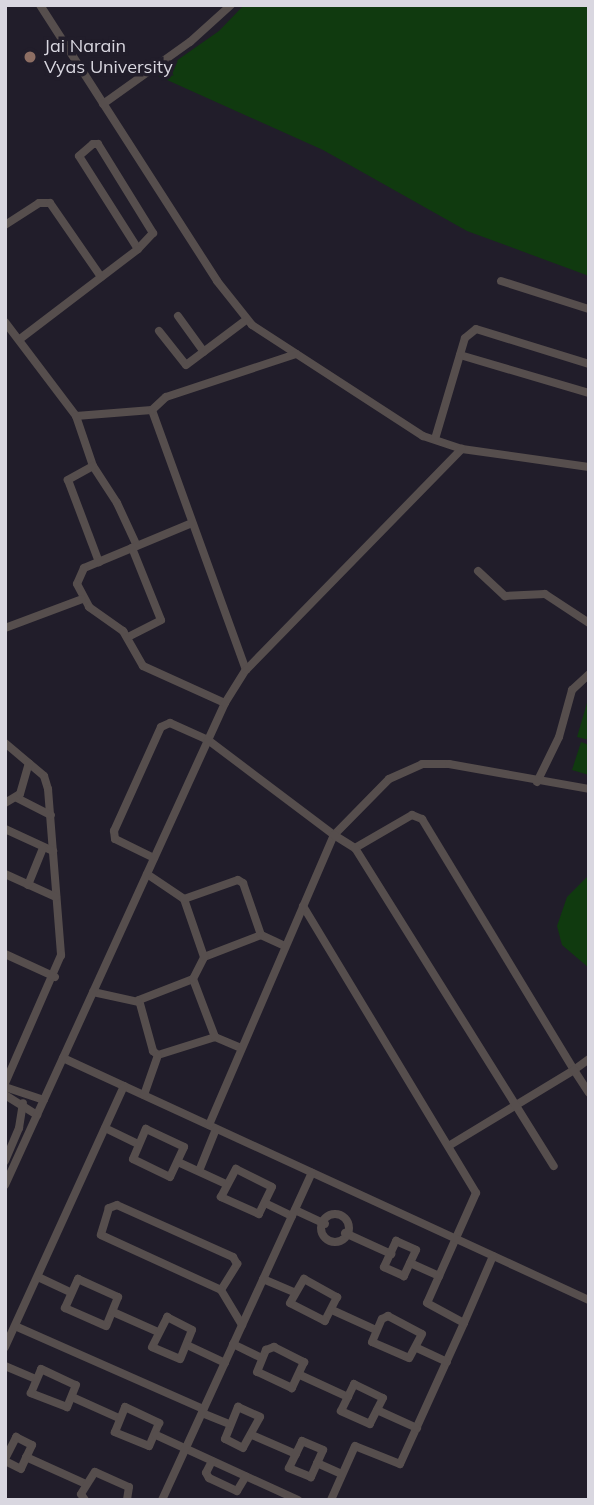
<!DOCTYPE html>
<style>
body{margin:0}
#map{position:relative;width:594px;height:1505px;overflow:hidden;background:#211d2a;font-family:Mulish,sans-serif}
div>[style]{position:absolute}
.green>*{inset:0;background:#103a0f}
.minor>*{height:8px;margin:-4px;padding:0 4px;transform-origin:4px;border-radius:4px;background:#564e4d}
.minor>.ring{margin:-4px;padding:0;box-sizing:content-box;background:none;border:8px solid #564e4d;border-radius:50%}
.dots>*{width:19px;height:19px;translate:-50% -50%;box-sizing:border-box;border:4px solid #211d2a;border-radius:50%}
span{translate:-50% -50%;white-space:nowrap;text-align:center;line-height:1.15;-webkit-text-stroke:7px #211d2a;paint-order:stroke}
.poi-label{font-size:18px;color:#d9d7e0}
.left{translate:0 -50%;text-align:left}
.frame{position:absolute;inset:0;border:7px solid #d9d7e0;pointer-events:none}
</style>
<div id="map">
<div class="green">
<div style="clip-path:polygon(244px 5px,589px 5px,589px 276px,467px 231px,323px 150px,156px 75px,219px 31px)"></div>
<div style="clip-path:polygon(587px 703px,589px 704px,589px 740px,577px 737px)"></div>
<div style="clip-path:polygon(581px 742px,589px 745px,589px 775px,572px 770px)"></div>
<div style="clip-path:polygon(589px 875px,589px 968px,562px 945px,557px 926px,567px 897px)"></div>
</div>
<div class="minor">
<div style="left:40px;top:5px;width:328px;rotate:57.3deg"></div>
<div style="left:217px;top:281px;width:56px;rotate:51.5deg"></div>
<div style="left:252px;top:325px;width:204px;rotate:33deg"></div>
<div style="left:423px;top:436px;width:41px;rotate:18.4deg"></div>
<div style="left:462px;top:449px;width:128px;rotate:8.1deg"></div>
<div style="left:103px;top:104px;width:107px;rotate:-35.5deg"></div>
<div style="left:190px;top:42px;width:55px;rotate:-42.1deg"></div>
<div style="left:93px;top:144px;width:5px"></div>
<div style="left:98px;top:144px;width:105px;rotate:58.3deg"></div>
<div style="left:153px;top:233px;width:22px;rotate:133deg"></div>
<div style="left:138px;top:249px;width:110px;rotate:-122.4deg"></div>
<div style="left:79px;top:156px;width:18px;rotate:-41deg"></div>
<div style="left:5px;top:225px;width:40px;rotate:-32.9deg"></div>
<div style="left:39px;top:203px;width:11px"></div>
<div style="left:50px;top:203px;width:90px;rotate:55.4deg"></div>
<div style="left:501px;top:281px;width:92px;rotate:17.7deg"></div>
<div style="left:178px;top:316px;width:44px;rotate:54.2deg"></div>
<div style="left:5px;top:322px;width:118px;rotate:52.9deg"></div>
<div style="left:76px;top:416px;width:76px;rotate:-4.5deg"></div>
<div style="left:159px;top:331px;width:43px;rotate:51.5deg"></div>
<div style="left:186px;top:365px;width:75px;rotate:-36.9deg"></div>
<div style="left:20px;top:339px;width:148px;rotate:-37.3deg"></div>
<div style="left:460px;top:355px;width:134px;rotate:16.4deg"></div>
<div style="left:76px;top:416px;width:53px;rotate:71.2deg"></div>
<div style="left:93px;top:466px;width:44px;rotate:57deg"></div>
<div style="left:117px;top:503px;width:47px;rotate:65.1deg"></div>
<div style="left:435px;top:439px;width:105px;rotate:-73.5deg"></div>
<div style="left:465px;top:338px;width:14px;rotate:-39deg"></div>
<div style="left:476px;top:329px;width:118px;rotate:17.2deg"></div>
<div style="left:93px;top:466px;width:29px;rotate:151deg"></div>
<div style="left:68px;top:480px;width:88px;rotate:69.3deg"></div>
<div style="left:192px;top:523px;width:117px;rotate:157.4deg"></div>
<div style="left:84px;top:568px;width:17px;rotate:114deg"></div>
<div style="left:77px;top:584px;width:26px;rotate:62deg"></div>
<div style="left:89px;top:607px;width:42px;rotate:35.2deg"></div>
<div style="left:123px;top:631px;width:40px;rotate:60.3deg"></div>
<div style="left:143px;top:666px;width:90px;rotate:24.3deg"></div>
<div style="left:478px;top:571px;width:37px;rotate:43deg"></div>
<div style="left:505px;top:596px;width:40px;rotate:-2.9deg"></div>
<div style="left:545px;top:594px;width:53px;rotate:33.4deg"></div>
<div style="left:5px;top:628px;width:82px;rotate:-20.6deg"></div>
<div style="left:128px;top:637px;width:37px;rotate:-27deg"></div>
<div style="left:161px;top:620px;width:78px;rotate:-111.9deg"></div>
<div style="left:246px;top:670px;width:276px;rotate:-109.9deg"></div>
<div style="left:152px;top:410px;width:19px;rotate:-43deg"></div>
<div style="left:166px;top:397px;width:137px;rotate:-18.3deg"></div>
<div style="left:5px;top:743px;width:51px;rotate:40.2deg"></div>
<div style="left:44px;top:776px;width:14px;rotate:73deg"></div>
<div style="left:48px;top:789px;width:167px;rotate:85.5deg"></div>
<div style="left:61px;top:955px;width:140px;rotate:113.6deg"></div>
<div style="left:537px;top:782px;width:50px;rotate:-63.9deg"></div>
<div style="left:559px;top:737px;width:49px;rotate:-74.5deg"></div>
<div style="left:572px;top:690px;width:23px;rotate:-43deg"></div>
<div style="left:17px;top:798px;width:38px;rotate:27deg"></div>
<div style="left:5px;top:803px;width:17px;rotate:-31deg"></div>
<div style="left:20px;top:794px;width:32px;rotate:-74deg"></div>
<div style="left:5px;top:829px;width:53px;rotate:24.6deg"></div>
<div style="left:355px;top:848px;width:66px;rotate:-30.1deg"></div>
<div style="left:412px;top:815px;width:11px;rotate:22deg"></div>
<div style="left:422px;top:819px;width:293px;rotate:58.8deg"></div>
<div style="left:574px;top:1070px;width:145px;rotate:148.8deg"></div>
<div style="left:154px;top:858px;width:43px;rotate:-154deg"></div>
<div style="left:115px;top:839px;width:8px;rotate:-97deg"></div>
<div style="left:114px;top:831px;width:114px;rotate:-65.7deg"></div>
<div style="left:161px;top:727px;width:10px;rotate:-24deg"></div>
<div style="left:170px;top:723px;width:42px;rotate:24.1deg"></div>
<div style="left:208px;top:740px;width:158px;rotate:37deg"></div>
<div style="left:334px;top:835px;width:78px;rotate:-45.5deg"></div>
<div style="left:389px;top:779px;width:36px;rotate:-24deg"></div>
<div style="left:422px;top:764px;width:27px"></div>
<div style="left:449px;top:764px;width:142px;rotate:10.1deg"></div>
<div style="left:5px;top:874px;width:56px;rotate:24.3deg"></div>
<div style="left:147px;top:874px;width:45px;rotate:34deg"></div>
<div style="left:28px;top:885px;width:40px;rotate:-68deg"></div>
<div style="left:303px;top:906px;width:335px;rotate:58.9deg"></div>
<div style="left:476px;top:1193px;width:120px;rotate:114deg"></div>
<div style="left:427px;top:1303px;width:42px;rotate:28.4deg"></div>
<div style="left:464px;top:1323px;width:155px;rotate:114.4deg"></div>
<div style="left:400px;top:1464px;width:48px;rotate:-158.2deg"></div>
<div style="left:355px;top:1446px;width:59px;rotate:114deg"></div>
<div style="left:5px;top:954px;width:55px;rotate:24.7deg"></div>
<div style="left:204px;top:957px;width:61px;rotate:-21.1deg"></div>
<div style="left:193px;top:979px;width:58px;rotate:158.7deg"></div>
<div style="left:139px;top:1000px;width:53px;rotate:74.6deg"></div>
<div style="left:153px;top:1051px;width:6px;rotate:39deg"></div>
<div style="left:158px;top:1055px;width:60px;rotate:-17.5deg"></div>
<div style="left:93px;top:992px;width:46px;rotate:12.5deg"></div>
<div style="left:241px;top:1048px;width:28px;rotate:-157deg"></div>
<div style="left:215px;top:1037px;width:62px;rotate:-110.8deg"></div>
<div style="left:193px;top:979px;width:25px;rotate:-63deg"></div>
<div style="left:204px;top:957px;width:61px;rotate:-109deg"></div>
<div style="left:184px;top:899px;width:57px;rotate:-19.4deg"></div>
<div style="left:238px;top:880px;width:6px;rotate:31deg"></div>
<div style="left:243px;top:883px;width:55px;rotate:70.9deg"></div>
<div style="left:261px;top:935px;width:26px;rotate:25deg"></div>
<div style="left:63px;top:1058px;width:579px;rotate:24.71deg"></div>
<div style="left:589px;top:1059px;width:19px;rotate:144deg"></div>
<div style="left:574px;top:1070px;width:27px;rotate:57deg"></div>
<div style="left:5px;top:1087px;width:41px;rotate:18.4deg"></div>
<div style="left:5px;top:1095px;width:38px;rotate:32deg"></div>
<div style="left:144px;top:1095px;width:42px;rotate:-70.7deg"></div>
<div style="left:209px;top:1125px;width:316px;rotate:-66.7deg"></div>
<div style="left:334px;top:835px;width:25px;rotate:32deg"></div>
<div style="left:355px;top:848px;width:375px;rotate:58deg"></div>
<div style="left:105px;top:1128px;width:37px;rotate:26deg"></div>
<div style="left:146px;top:1129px;width:42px;rotate:25.3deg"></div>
<div style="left:184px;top:1147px;width:33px;rotate:115deg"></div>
<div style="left:170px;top:1177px;width:41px;rotate:-154.1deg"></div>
<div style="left:133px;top:1159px;width:33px;rotate:-67deg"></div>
<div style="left:5px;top:1161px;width:36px;rotate:-67deg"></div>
<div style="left:19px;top:1128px;width:25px;rotate:-81deg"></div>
<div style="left:178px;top:1162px;width:53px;rotate:24.6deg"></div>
<div style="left:236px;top:1169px;width:40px;rotate:26.6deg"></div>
<div style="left:272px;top:1187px;width:30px;rotate:116deg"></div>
<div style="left:259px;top:1214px;width:42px;rotate:-155.9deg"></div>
<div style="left:221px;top:1197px;width:32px;rotate:-62deg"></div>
<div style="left:199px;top:1171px;width:45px;rotate:-68deg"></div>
<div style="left:5px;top:1185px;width:530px;rotate:-65.47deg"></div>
<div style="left:225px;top:703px;width:39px;rotate:-58deg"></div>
<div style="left:246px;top:670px;width:309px;rotate:-45.7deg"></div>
<div style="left:265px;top:1203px;width:30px;rotate:26deg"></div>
<div style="left:295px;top:1210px;width:33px;rotate:25deg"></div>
<div class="ring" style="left:321px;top:1214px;width:20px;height:20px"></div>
<div style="left:345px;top:1233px;width:51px;rotate:24.5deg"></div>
<div style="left:396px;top:1241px;width:22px;rotate:24deg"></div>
<div style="left:416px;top:1250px;width:29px;rotate:115deg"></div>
<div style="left:404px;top:1276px;width:22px;rotate:-156deg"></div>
<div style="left:384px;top:1267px;width:29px;rotate:-65deg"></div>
<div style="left:410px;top:1263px;width:32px;rotate:24deg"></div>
<div style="left:38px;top:1277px;width:35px;rotate:25deg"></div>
<div style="left:78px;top:1279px;width:44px;rotate:24.2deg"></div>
<div style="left:118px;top:1297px;width:31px;rotate:112deg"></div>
<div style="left:106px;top:1326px;width:45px;rotate:-156.3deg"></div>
<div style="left:65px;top:1308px;width:32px;rotate:-66deg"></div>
<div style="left:263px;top:1279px;width:33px;rotate:23deg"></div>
<div style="left:304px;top:1279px;width:38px;rotate:29deg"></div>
<div style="left:337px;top:1297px;width:27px;rotate:117deg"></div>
<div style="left:325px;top:1321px;width:39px;rotate:-153deg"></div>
<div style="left:290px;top:1303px;width:28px;rotate:-60deg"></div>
<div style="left:221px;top:1290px;width:31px;rotate:-58deg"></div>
<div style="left:237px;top:1264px;width:8px;rotate:-120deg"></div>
<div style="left:233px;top:1257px;width:127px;rotate:-155.9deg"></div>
<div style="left:117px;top:1205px;width:9px;rotate:159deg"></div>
<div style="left:109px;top:1208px;width:28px;rotate:107deg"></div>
<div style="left:101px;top:1235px;width:132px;rotate:24.6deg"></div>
<div style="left:221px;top:1290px;width:41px;rotate:59deg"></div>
<div style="left:332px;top:1310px;width:48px;rotate:24.4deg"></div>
<div style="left:113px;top:1312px;width:49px;rotate:24deg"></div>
<div style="left:388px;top:1316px;width:38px;rotate:28deg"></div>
<div style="left:422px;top:1334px;width:27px;rotate:118deg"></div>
<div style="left:409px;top:1358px;width:40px;rotate:-156.6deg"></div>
<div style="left:372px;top:1342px;width:25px;rotate:-67deg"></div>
<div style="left:382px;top:1319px;width:7px;rotate:-27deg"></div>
<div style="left:167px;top:1317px;width:28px;rotate:27deg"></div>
<div style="left:192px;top:1330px;width:31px;rotate:112deg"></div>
<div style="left:180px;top:1359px;width:30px;rotate:-157deg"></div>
<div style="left:152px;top:1347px;width:34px;rotate:-63deg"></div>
<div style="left:464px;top:1323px;width:73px;rotate:-66.6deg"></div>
<div style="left:15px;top:1326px;width:206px;rotate:23.8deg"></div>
<div style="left:233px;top:1344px;width:32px;rotate:26deg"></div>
<div style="left:187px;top:1345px;width:42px;rotate:25.3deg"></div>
<div style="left:5px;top:1347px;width:287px;rotate:-65.5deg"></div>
<div style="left:274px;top:1347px;width:34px;rotate:27deg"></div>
<div style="left:304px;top:1362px;width:29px;rotate:115deg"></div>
<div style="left:292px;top:1388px;width:38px;rotate:-155deg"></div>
<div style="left:257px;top:1372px;width:24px;rotate:-68deg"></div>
<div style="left:266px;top:1350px;width:9px;rotate:-21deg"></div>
<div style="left:417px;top:1348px;width:33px;rotate:25deg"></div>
<div style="left:5px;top:1366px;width:33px;rotate:23deg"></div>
<div style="left:41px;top:1369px;width:38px;rotate:25deg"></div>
<div style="left:76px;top:1385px;width:24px;rotate:112deg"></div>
<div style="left:67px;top:1407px;width:39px;rotate:-159deg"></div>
<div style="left:31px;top:1393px;width:26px;rotate:-67deg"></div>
<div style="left:300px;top:1375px;width:53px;rotate:24.6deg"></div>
<div style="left:354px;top:1384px;width:32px;rotate:26deg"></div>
<div style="left:383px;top:1398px;width:29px;rotate:117deg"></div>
<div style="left:370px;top:1424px;width:32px;rotate:-156deg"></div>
<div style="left:341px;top:1411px;width:30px;rotate:-64deg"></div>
<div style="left:72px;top:1397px;width:51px;rotate:24.1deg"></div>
<div style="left:125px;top:1407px;width:38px;rotate:25deg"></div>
<div style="left:159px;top:1423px;width:25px;rotate:113deg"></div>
<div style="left:149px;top:1446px;width:37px;rotate:-158deg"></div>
<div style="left:115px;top:1432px;width:27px;rotate:-68deg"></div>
<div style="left:238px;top:1407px;width:24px;rotate:24deg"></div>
<div style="left:260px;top:1417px;width:35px;rotate:119deg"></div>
<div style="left:243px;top:1448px;width:20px;rotate:-153deg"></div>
<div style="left:225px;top:1439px;width:35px;rotate:-68deg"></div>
<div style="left:377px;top:1410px;width:44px;rotate:24.2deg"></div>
<div style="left:202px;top:1413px;width:29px;rotate:22deg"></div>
<div style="left:156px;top:1435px;width:156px;rotate:24.6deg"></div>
<div style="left:252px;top:1435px;width:48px;rotate:23.4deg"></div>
<div style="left:302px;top:1441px;width:23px;rotate:23deg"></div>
<div style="left:323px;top:1450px;width:30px;rotate:114deg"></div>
<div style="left:311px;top:1477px;width:24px;rotate:-158deg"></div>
<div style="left:289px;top:1468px;width:30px;rotate:-64deg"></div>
<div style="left:26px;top:1457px;width:66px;rotate:24.2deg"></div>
<div style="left:5px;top:1459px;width:25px;rotate:-63deg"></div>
<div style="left:16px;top:1437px;width:18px;rotate:27deg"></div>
<div style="left:32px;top:1445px;width:26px;rotate:115deg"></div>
<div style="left:21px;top:1469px;width:18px;rotate:-153deg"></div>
<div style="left:212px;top:1461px;width:13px;rotate:117deg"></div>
<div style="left:206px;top:1473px;width:6px;rotate:59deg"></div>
<div style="left:209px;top:1478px;width:31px;rotate:25deg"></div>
<div style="left:237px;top:1491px;width:17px;rotate:-59deg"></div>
<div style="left:317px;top:1463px;width:27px;rotate:24deg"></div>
<div style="left:85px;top:1500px;width:7px;rotate:-124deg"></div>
<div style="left:81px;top:1494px;width:26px;rotate:-58deg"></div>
<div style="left:95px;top:1472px;width:37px;rotate:24deg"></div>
<div style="left:129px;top:1487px;width:13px;rotate:99deg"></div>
<div style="left:162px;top:1500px;width:360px;rotate:-65.4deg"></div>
</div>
<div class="dots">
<div style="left:30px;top:57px;background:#8d6e63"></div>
</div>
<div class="poi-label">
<span class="left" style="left:44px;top:57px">Jai Narain<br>Vyas University</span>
</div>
<div class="frame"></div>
</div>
